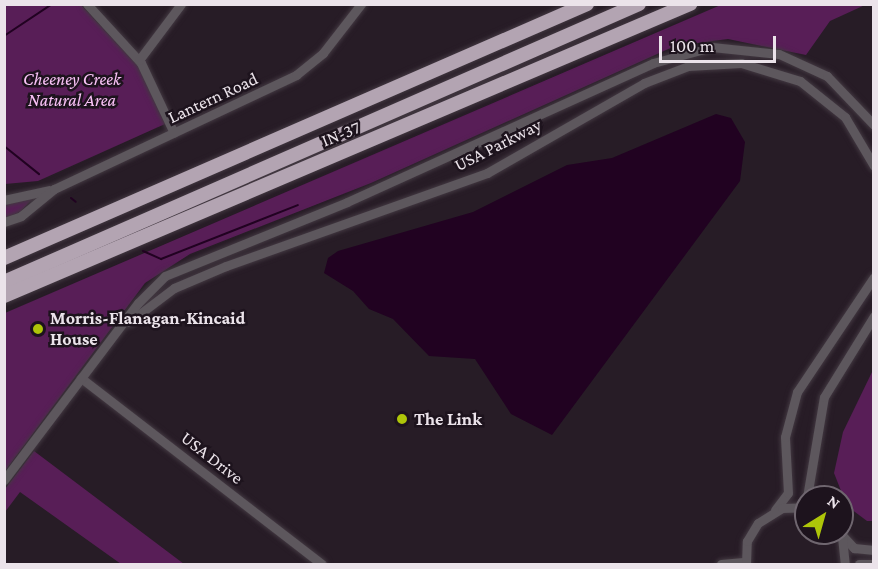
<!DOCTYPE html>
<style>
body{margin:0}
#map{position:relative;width:878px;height:569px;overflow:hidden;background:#271c26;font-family:"Crimson Pro",serif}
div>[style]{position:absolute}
.green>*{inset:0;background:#581e57}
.water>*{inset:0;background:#210221}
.stream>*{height:2px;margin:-1px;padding:0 1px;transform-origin:1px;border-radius:1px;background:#210221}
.roads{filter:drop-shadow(0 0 2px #423841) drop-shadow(0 0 2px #423841)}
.minor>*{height:9px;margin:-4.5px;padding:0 4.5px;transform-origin:4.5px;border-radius:4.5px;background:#5d575d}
.highway>*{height:14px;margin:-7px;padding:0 7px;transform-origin:7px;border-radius:7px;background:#b3a4b2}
.dots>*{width:16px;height:16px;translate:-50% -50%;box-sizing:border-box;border:3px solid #1d131d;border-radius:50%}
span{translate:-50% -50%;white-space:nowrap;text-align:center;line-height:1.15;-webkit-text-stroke:5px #1d131d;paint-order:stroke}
.park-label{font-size:18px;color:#fac2f7;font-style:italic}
.street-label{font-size:18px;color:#ebe3ea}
.poi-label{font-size:18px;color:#ebe3ea;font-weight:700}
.left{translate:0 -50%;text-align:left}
.frame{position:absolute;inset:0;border:6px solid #ebe3ea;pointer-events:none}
.north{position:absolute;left:794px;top:485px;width:60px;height:60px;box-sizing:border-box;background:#1d131d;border:2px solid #6f666f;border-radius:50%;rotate:37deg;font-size:16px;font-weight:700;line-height:24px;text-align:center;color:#ebe3ea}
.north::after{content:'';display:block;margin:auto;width:21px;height:27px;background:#aec509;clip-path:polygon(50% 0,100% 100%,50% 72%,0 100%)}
.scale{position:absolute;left:659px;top:36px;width:117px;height:27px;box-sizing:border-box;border:3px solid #ebe3ea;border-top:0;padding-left:8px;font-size:18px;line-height:21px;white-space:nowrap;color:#ebe3ea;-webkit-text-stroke:4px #1d131d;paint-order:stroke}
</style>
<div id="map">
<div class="green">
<div style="clip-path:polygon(723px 4px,865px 5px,830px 21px,806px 55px,728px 39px,675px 46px,371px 183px,190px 254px,145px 283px,5px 471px,5px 313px)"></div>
<div style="clip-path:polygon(5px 5px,81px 5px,138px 66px,165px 124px,38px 181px,5px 184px)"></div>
<div style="clip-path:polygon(33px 198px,20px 212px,5px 218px,5px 205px)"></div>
<div style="clip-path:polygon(873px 370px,874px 521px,867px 521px,847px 506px,834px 473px,843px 432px)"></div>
<div style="clip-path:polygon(34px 451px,184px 564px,121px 564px,20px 492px,5px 512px,5px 489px)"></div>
</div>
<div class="water">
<div style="clip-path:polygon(716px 114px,731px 118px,745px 142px,740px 181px,552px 435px,511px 414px,475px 359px,429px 356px,393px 319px,369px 309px,353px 291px,324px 273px,328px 258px,338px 251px,473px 212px,567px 165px,612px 158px)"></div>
</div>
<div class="stream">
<div style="left:4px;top:36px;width:58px;rotate:-33.7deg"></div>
<div style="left:4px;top:146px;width:45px;rotate:38.7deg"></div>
<div style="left:71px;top:198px;width:6px;rotate:39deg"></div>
<div style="left:143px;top:251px;width:20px;rotate:24deg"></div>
<div style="left:161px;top:259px;width:147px;rotate:-21.5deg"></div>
</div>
<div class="roads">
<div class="minor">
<div style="left:87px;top:4px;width:80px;rotate:47.5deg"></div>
<div style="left:141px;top:63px;width:77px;rotate:64.8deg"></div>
<div style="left:139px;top:60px;width:70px;rotate:-53.1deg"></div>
<div style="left:4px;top:200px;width:46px;rotate:-12.5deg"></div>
<div style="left:4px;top:222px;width:18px;rotate:-19deg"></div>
<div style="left:21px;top:216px;width:43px;rotate:-39.3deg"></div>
<div style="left:54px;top:189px;width:268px;rotate:-25.2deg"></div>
<div style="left:296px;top:75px;width:35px;rotate:-39deg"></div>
<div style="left:323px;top:53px;width:62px;rotate:-52.2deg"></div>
<div style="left:129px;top:322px;width:56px;rotate:-37.1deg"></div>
<div style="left:174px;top:288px;width:56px;rotate:-22.9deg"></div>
<div style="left:226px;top:266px;width:277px;rotate:-19.6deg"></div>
<div style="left:487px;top:173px;width:181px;rotate:-29.8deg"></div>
<div style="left:644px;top:83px;width:47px;rotate:-21.1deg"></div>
<div style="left:688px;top:66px;width:53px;rotate:-3.2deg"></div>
<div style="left:741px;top:63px;width:62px;rotate:17deg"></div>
<div style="left:800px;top:81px;width:58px;rotate:38.7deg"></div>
<div style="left:845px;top:117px;width:57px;rotate:59.4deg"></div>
<div style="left:81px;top:378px;width:304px;rotate:37.7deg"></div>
<div style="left:4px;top:480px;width:222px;rotate:-52.9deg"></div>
<div style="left:138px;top:303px;width:38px;rotate:-45deg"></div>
<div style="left:165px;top:276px;width:196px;rotate:-22.1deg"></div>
<div style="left:347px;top:202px;width:336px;rotate:-24.4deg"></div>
<div style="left:653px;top:63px;width:61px;rotate:-15.2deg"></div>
<div style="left:712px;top:47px;width:67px;rotate:6deg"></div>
<div style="left:779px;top:54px;width:53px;rotate:24.6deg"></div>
<div style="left:827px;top:76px;width:68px;rotate:46.2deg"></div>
<div style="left:807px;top:497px;width:101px;rotate:-80.4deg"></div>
<div style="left:824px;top:397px;width:95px;rotate:-58.3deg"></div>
<div style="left:775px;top:510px;width:21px;rotate:-53deg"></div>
<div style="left:788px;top:493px;width:56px;rotate:-93.1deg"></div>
<div style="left:785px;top:437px;width:47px;rotate:-75.1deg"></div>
<div style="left:797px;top:392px;width:138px;rotate:-56.2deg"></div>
<div style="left:840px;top:533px;width:21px;rotate:47deg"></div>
<div style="left:854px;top:548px;width:20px;rotate:6deg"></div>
<div style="left:842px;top:537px;width:27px;rotate:84deg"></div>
<div style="left:721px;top:564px;width:25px;rotate:-5deg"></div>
<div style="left:746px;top:564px;width:23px;rotate:-88deg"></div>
<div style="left:747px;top:541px;width:21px;rotate:-59deg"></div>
<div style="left:758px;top:523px;width:28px;rotate:-32deg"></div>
<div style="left:782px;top:508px;width:24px;rotate:-2deg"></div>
<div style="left:859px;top:564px;width:15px"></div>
</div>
<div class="highway">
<div style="left:4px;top:258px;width:636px;rotate:-23.54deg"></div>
<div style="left:4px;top:282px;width:693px;rotate:-23.64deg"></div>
<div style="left:4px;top:296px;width:746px;rotate:-23.06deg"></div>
</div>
</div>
<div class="dots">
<div style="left:38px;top:329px;background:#aec509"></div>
<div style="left:402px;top:419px;background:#aec509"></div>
</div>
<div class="park-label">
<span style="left:72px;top:90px">Cheeney Creek<br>Natural Area</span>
</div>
<div class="street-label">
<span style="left:213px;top:98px;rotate:-25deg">Lantern Road</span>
<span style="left:341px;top:134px;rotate:-22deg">IN-37</span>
<span style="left:498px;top:145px;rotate:-27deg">USA Parkway</span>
<span style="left:212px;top:458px;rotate:38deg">USA Drive</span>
</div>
<div class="poi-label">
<span class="left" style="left:50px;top:329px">Morris-Flanagan-Kincaid<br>House</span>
<span class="left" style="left:414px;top:419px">The Link</span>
</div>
<div class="frame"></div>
<div class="north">N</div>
<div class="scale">100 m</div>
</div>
